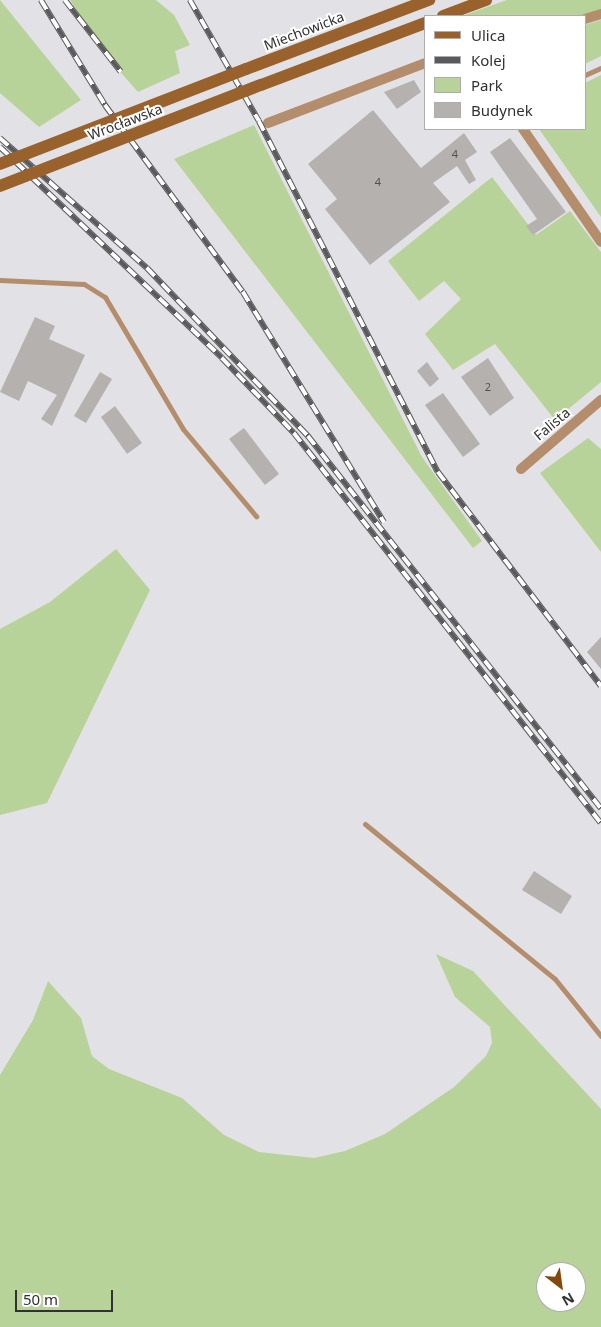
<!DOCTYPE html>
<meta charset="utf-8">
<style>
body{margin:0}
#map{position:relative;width:601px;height:1327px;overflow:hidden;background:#e2e2e6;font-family:"Noto Sans",sans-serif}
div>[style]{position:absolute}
.green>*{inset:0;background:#b7d39a}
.building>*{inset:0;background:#b5b1af}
.lane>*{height:5px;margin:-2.5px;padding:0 2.5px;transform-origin:2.5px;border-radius:2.5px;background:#b38d6c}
.street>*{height:10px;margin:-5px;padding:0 5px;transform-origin:5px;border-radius:5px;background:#b38d6c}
.secondary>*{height:12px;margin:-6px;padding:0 6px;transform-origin:6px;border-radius:6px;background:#99622d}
.rail>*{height:5.5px;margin-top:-2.75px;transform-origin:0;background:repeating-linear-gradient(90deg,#fff 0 11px,#5a5a5c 0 22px);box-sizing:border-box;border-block:1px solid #5a5a5c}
.secondary-bridge>*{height:12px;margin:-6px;padding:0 6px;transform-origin:6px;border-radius:6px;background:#99622d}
span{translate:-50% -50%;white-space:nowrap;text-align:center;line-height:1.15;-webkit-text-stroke:4px #fff;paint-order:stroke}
.number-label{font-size:11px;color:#525151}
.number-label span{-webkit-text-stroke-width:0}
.street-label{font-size:14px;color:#313132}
.legend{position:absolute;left:424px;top:15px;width:162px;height:115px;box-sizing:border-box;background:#fff;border:1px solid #adadad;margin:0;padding:6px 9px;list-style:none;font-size:15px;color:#313132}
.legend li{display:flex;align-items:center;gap:10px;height:25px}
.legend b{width:25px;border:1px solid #adadad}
.north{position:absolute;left:536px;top:1262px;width:50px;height:50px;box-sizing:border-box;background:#fff;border:1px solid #adadad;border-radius:50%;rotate:150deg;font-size:14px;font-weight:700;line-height:20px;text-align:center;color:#313132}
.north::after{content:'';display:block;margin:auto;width:18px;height:22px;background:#864808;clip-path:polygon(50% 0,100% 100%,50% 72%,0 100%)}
.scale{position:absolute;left:15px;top:1290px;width:98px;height:22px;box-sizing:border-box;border:2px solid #313132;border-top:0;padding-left:6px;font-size:15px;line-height:18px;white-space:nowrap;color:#313132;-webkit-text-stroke:4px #fff;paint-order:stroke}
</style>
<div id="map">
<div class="green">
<div style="clip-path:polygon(0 0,81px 100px,39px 127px,0 93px)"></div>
<div style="clip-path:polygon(70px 0,156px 0,174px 15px,190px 45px,175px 51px,180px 73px,138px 92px,108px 58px)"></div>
<div style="clip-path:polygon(507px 0,601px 0,601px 10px,583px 16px,462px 16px)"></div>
<div style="clip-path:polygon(601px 20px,601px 56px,585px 64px,585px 25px)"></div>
<div style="clip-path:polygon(601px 75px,601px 217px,539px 129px,585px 129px,585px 83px)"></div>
<div style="clip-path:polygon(254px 125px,422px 457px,482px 541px,473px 548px,174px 159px)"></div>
<div style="clip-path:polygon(492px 177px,536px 235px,570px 211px,601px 252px,601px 382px,555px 420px,495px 344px,453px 370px,425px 334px,461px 299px,444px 281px,419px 301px,388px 261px)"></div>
<div style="clip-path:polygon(588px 438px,601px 449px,601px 552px,540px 473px)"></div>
<div style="clip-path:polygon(116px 549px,150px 590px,47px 803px,0 815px,0 629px,50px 602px)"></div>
<div style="clip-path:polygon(evenodd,436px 954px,473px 971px,601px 1109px,601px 1327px,0 1327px,0 1075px,33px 1020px,48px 981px,81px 1018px,92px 1056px,109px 1069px,182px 1098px,224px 1135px,259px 1152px,314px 1158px,345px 1151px,385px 1134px,454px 1087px,486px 1056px,492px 1043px,490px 1027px,455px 997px,436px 954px,546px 1272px,576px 1272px,576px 1302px,546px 1302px,546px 1272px)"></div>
</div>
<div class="building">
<div style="clip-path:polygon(414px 80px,421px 92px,397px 109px,384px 92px)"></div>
<div style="clip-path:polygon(373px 110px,421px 168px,464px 133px,477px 152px,465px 160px,476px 180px,469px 184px,457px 166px,433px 183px,450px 202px,370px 265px,325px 209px,337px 199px,308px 164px)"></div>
<div style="clip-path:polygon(510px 138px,566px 212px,533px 235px,526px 226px,537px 219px,490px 152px)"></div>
<div style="clip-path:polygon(35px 317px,55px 326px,49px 339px,85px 355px,52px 426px,41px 419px,57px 395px,28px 381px,19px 401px,0 392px)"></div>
<div style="clip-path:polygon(488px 358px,514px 398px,490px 416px,461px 377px)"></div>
<div style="clip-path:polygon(427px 362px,439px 379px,430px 387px,417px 371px)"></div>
<div style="clip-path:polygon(100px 372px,112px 379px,86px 423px,74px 416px)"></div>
<div style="clip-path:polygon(443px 393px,480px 444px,463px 457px,425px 405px)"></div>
<div style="clip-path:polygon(115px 406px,142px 443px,127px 454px,101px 417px)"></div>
<div style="clip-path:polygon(244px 428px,279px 474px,265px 485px,229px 439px)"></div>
<div style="clip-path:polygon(601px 637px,601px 669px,587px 652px)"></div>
<div style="clip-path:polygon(534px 871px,572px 896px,561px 914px,522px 890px)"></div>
</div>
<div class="lane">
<div style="left:585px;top:75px;width:17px;rotate:-24deg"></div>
<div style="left:0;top:280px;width:84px;rotate:2.7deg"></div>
<div style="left:84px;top:284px;width:25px;rotate:32deg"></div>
<div style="left:105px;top:297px;width:153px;rotate:59.4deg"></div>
<div style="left:183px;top:429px;width:114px;rotate:50deg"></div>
<div style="left:365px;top:824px;width:245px;rotate:39.2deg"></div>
<div style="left:555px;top:979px;width:73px;rotate:51.1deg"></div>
</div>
<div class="street">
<div style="left:585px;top:19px;width:17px;rotate:-17deg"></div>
<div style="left:268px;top:123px;width:168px;rotate:-20.9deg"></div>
<div style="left:523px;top:129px;width:137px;rotate:55.4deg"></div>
<div style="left:521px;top:469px;width:106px;rotate:-40.8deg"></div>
</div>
<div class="secondary">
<div style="left:443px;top:16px;width:46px;rotate:-20.4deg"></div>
<div style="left:246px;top:69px;width:196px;rotate:-20.7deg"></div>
<div style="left:261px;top:85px;width:175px;rotate:-20.7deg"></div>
</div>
<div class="rail">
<div style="left:41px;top:0;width:123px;rotate:58.6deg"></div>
<div style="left:105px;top:105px;width:232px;rotate:53.6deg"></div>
<div style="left:243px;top:292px;width:270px;rotate:58.5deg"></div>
<div style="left:65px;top:0;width:91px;rotate:52.1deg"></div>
<div style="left:190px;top:0;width:139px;rotate:60.3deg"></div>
<div style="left:259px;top:121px;width:394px;rotate:63deg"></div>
<div style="left:438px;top:472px;width:269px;rotate:52.7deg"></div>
<div style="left:0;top:138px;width:196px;rotate:41.5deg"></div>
<div style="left:147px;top:268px;width:233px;rotate:46.2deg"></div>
<div style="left:308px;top:436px;width:474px;rotate:51.8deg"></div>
<div style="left:0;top:147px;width:306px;rotate:43.5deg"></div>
<div style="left:222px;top:358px;width:104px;rotate:46.2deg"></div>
<div style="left:294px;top:433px;width:496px;rotate:51.8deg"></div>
</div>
<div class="secondary-bridge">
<div style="left:0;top:164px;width:264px;rotate:-21.1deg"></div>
<div style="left:0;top:186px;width:280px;rotate:-21.2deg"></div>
</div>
<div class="number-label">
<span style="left:455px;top:154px">4</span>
<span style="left:378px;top:182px">4</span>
<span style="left:488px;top:387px">2</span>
</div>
<div class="street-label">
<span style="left:304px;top:31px;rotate:-21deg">Miechowicka</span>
<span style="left:125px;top:122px;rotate:-21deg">Wrocławska</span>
<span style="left:552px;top:424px;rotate:-40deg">Falista</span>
</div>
<ul class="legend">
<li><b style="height:6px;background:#99622d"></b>Ulica</li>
<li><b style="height:6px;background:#5a5a5c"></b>Kolej</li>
<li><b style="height:14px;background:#b7d39a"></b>Park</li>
<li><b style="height:14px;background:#b5b1af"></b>Budynek</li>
</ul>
<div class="north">N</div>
<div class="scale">50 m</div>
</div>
